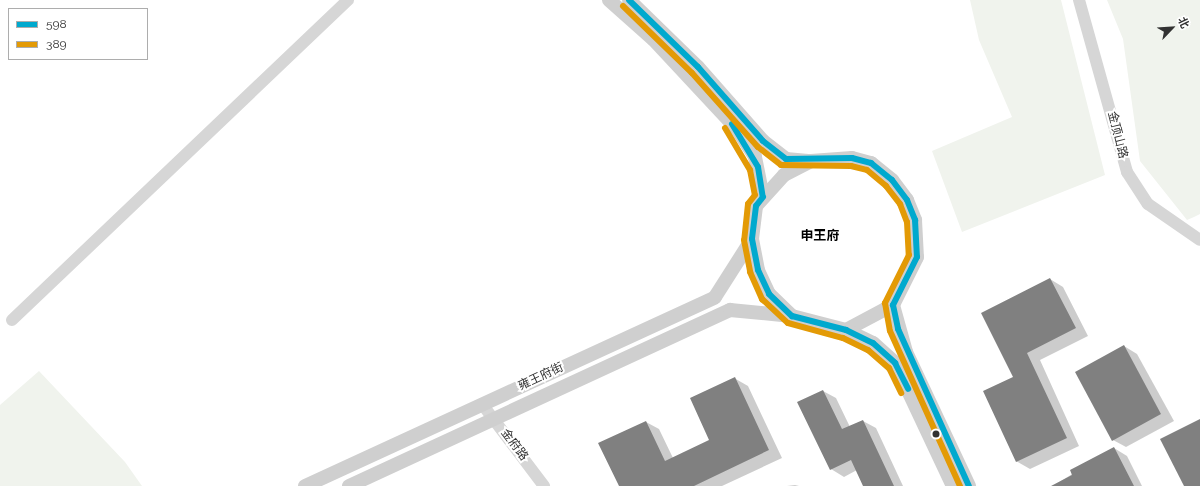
<!DOCTYPE html>
<meta charset="utf-8">
<style>
body{margin:0}
#map{position:relative;width:1200px;height:486px;overflow:hidden;background:#fff;font-family:Raleway,"Noto Sans SC",sans-serif}
div>[style]{position:absolute}
.green>*{inset:0;background:#f0f3ed}
.shadow>*{inset:0;background:#0003}
.building>*{inset:0;background:#808080}
.tertiary>*{height:12px;margin:-6px;padding:0 6px;transform-origin:6px;border-radius:6px;background:#d6d6d6}
.secondary>*{height:14px;margin:-7px;padding:0 7px;transform-origin:7px;border-radius:7px;background:#cfcfcf}
.bus-1>*{height:6px;margin:-3px;padding:0 3px;transform-origin:3px;border-radius:3px;background:#00a9ce}
.bus-2>*{height:6px;margin:-3px;padding:0 3px;transform-origin:3px;border-radius:3px;background:#e39a05}
.dots>*{width:11px;height:11px;translate:-50% -50%;box-sizing:border-box;border:2px solid #fff;border-radius:50%}
span{translate:-50% -50%;white-space:nowrap;text-align:center;line-height:1.15;-webkit-text-stroke:4px #fff;paint-order:stroke}
.street-label{font-size:12px;color:#323232}
.neighbourhood-label{font-size:13px;color:#000;font-weight:700}
.legend{position:absolute;left:8px;top:8px;width:140px;height:52px;box-sizing:border-box;background:#fff;border:1px solid #adadad;margin:0;padding:5px 7px;list-style:none;font-size:12px;color:#323232}
.legend li{display:flex;align-items:center;gap:8px;height:20px}
.legend b{width:20px;border:1px solid #adadad}
.north{position:absolute;left:1152px;top:8px;width:40px;height:40px;-webkit-text-stroke:3px #fff;paint-order:stroke;rotate:65deg;font-size:11px;font-weight:700;line-height:16px;text-align:center;color:#323232}
.north::after{content:'';display:block;margin:auto;width:14px;height:18px;background:#323232;clip-path:polygon(50% 0,100% 100%,50% 72%,0 100%)}
</style>
<div id="map">
<div class="green">
<div style="clip-path:polygon(970px 0,1061px 0,1105px 175px,962px 232px,932px 151px,1012px 117px,979px 40px)"></div>
<div style="clip-path:polygon(1107px 0,1200px 0,1200px 214px,1194px 217px,1187px 220px,1140px 161px,1123px 39px)"></div>
<div style="clip-path:polygon(39px 371px,125px 462px,142px 486px,0 486px,0 405px)"></div>
</div>
<div class="shadow">
<div style="clip-path:polygon(1050px 279px,1063px 287px,1088px 336px,1040px 360px,1079px 446px,1030px 469px,1016px 461px,1014px 377px)"></div>
<div style="clip-path:polygon(1124px 346px,1137px 354px,1174px 421px,1126px 447px,1113px 440px)"></div>
<div style="clip-path:polygon(734px 378px,748px 386px,782px 458px,722px 486px,620px 486px,646px 422px,659px 429px,673px 458px,711px 441px)"></div>
<div style="clip-path:polygon(823px 391px,836px 398px,850px 427px,863px 421px,876px 428px,903px 486px,864px 486px,857px 470px,844px 477px,831px 469px)"></div>
<div style="clip-path:polygon(1114px 448px,1127px 456px,1142px 486px,1053px 486px)"></div>
<div style="clip-path:polygon(795px 485px,799px 486px,787px 486px)"></div>
</div>
<div class="building">
<div style="clip-path:polygon(1050px 278px,1076px 328px,1027px 353px,1067px 438px,1016px 462px,983px 391px,1013px 377px,981px 313px)"></div>
<div style="clip-path:polygon(1124px 345px,1161px 414px,1112px 441px,1075px 372px)"></div>
<div style="clip-path:polygon(735px 377px,769px 450px,694px 486px,619px 486px,598px 443px,646px 421px,665px 461px,709px 440px,690px 398px)"></div>
<div style="clip-path:polygon(823px 390px,842px 429px,863px 420px,894px 486px,863px 486px,851px 460px,830px 470px,797px 402px)"></div>
<div style="clip-path:polygon(1200px 419px,1200px 486px,1184px 486px,1160px 439px)"></div>
<div style="clip-path:polygon(1114px 447px,1134px 486px,1051px 486px,1072px 475px,1070px 470px)"></div>
</div>
<div class="tertiary">
<div style="left:1079px;top:0;width:179px;rotate:74.4deg"></div>
<div style="left:1127px;top:172px;width:38px;rotate:57deg"></div>
<div style="left:1148px;top:204px;width:63px;rotate:34.7deg"></div>
<div style="left:12px;top:320px;width:464px;rotate:-43.6deg"></div>
<div style="left:482px;top:404px;width:103px;rotate:52.9deg"></div>
</div>
<div class="secondary">
<div style="left:609px;top:0;width:59px;rotate:41.6deg"></div>
<div style="left:653px;top:39px;width:123px;rotate:47deg"></div>
<div style="left:737px;top:129px;width:33px;rotate:57deg"></div>
<div style="left:755px;top:157px;width:41px;rotate:78.7deg"></div>
<div style="left:629px;top:0;width:96px;rotate:44.2deg"></div>
<div style="left:698px;top:67px;width:98px;rotate:48.7deg"></div>
<div style="left:763px;top:141px;width:29px;rotate:38deg"></div>
<div style="left:786px;top:159px;width:25px;rotate:5deg"></div>
<div style="left:852px;top:158px;width:20px;rotate:15deg"></div>
<div style="left:871px;top:163px;width:27px;rotate:39deg"></div>
<div style="left:892px;top:180px;width:25px;rotate:53deg"></div>
<div style="left:907px;top:200px;width:22px;rotate:68deg"></div>
<div style="left:915px;top:220px;width:37px;rotate:87deg"></div>
<div style="left:917px;top:257px;width:54px;rotate:116.6deg"></div>
<div style="left:893px;top:305px;width:53px;rotate:152deg"></div>
<div style="left:846px;top:330px;width:56px;rotate:-165.5deg"></div>
<div style="left:792px;top:316px;width:32px;rotate:-136deg"></div>
<div style="left:769px;top:294px;width:26px;rotate:-115deg"></div>
<div style="left:758px;top:270px;width:32px;rotate:-101deg"></div>
<div style="left:752px;top:239px;width:33px;rotate:-83deg"></div>
<div style="left:756px;top:206px;width:42px;rotate:-47.9deg"></div>
<div style="left:784px;top:175px;width:30px;rotate:-27deg"></div>
<div style="left:811px;top:161px;width:41px;rotate:-4.2deg"></div>
<div style="left:893px;top:305px;width:49px;rotate:74.5deg"></div>
<div style="left:906px;top:352px;width:148px;rotate:64.8deg"></div>
<div style="left:846px;top:330px;width:30px;rotate:26deg"></div>
<div style="left:873px;top:343px;width:30px;rotate:42deg"></div>
<div style="left:895px;top:363px;width:136px;rotate:64.8deg"></div>
<div style="left:305px;top:486px;width:451px;rotate:-24.7deg"></div>
<div style="left:715px;top:297px;width:69px;rotate:-57.5deg"></div>
<div style="left:349px;top:486px;width:420px;rotate:-24.8deg"></div>
<div style="left:730px;top:310px;width:62px;rotate:5.5deg"></div>
</div>
<div class="bus-1">
<div style="left:629px;top:0;width:96px;rotate:44.2deg"></div>
<div style="left:698px;top:67px;width:98px;rotate:48.7deg"></div>
<div style="left:763px;top:141px;width:29px;rotate:38deg"></div>
<div style="left:786px;top:159px;width:66px;rotate:-0.9deg"></div>
<div style="left:852px;top:158px;width:20px;rotate:15deg"></div>
<div style="left:871px;top:163px;width:27px;rotate:39deg"></div>
<div style="left:892px;top:180px;width:25px;rotate:53deg"></div>
<div style="left:907px;top:200px;width:22px;rotate:68deg"></div>
<div style="left:915px;top:220px;width:37px;rotate:87deg"></div>
<div style="left:917px;top:257px;width:54px;rotate:116.6deg"></div>
<div style="left:893px;top:305px;width:25px;rotate:78deg"></div>
<div style="left:898px;top:329px;width:172px;rotate:65.7deg"></div>
<div style="left:732px;top:124px;width:50px;rotate:58.8deg"></div>
<div style="left:758px;top:167px;width:30px;rotate:81deg"></div>
<div style="left:763px;top:197px;width:11px;rotate:128deg"></div>
<div style="left:756px;top:206px;width:33px;rotate:97deg"></div>
<div style="left:752px;top:239px;width:32px;rotate:79deg"></div>
<div style="left:758px;top:270px;width:26px;rotate:65deg"></div>
<div style="left:769px;top:294px;width:32px;rotate:44deg"></div>
<div style="left:792px;top:316px;width:56px;rotate:14.5deg"></div>
<div style="left:846px;top:330px;width:30px;rotate:26deg"></div>
<div style="left:873px;top:343px;width:30px;rotate:42deg"></div>
<div style="left:895px;top:363px;width:29px;rotate:63deg"></div>
</div>
<div class="bus-2">
<div style="left:623px;top:6px;width:96px;rotate:44.2deg"></div>
<div style="left:692px;top:73px;width:99px;rotate:48.3deg"></div>
<div style="left:758px;top:147px;width:29px;rotate:38deg"></div>
<div style="left:781px;top:165px;width:70px;rotate:0.8deg"></div>
<div style="left:851px;top:166px;width:16px;rotate:14deg"></div>
<div style="left:867px;top:170px;width:25px;rotate:40deg"></div>
<div style="left:886px;top:186px;width:23px;rotate:52deg"></div>
<div style="left:900px;top:204px;width:19px;rotate:69deg"></div>
<div style="left:907px;top:222px;width:33px;rotate:87deg"></div>
<div style="left:909px;top:255px;width:54px;rotate:116.6deg"></div>
<div style="left:885px;top:303px;width:28px;rotate:80deg"></div>
<div style="left:890px;top:331px;width:170px;rotate:65.7deg"></div>
<div style="left:725px;top:128px;width:49px;rotate:59.2deg"></div>
<div style="left:750px;top:170px;width:25px;rotate:79deg"></div>
<div style="left:755px;top:195px;width:11px;rotate:128deg"></div>
<div style="left:748px;top:204px;width:36px;rotate:96deg"></div>
<div style="left:744px;top:240px;width:33px;rotate:79deg"></div>
<div style="left:750px;top:272px;width:30px;rotate:66deg"></div>
<div style="left:762px;top:299px;width:35px;rotate:43deg"></div>
<div style="left:788px;top:323px;width:57px;rotate:15.3deg"></div>
<div style="left:843px;top:338px;width:28px;rotate:26deg"></div>
<div style="left:868px;top:350px;width:28px;rotate:41deg"></div>
<div style="left:889px;top:368px;width:28px;rotate:64deg"></div>
</div>
<div class="dots">
<div style="left:936px;top:434px;background:#323232"></div>
</div>
<div class="street-label">
<span style="left:1117px;top:135px;rotate:76deg">金顶山路</span>
<span style="left:541px;top:377px;rotate:-25deg">雍王府街</span>
<span style="left:514px;top:445px;rotate:53deg">金府路</span>
</div>
<div class="neighbourhood-label">
<span style="left:820px;top:236px">申王府</span>
</div>
<ul class="legend">
<li><b style="height:5px;background:#00a9ce"></b>598</li>
<li><b style="height:5px;background:#e39a05"></b>389</li>
</ul>
<div class="north">北</div>
</div>
